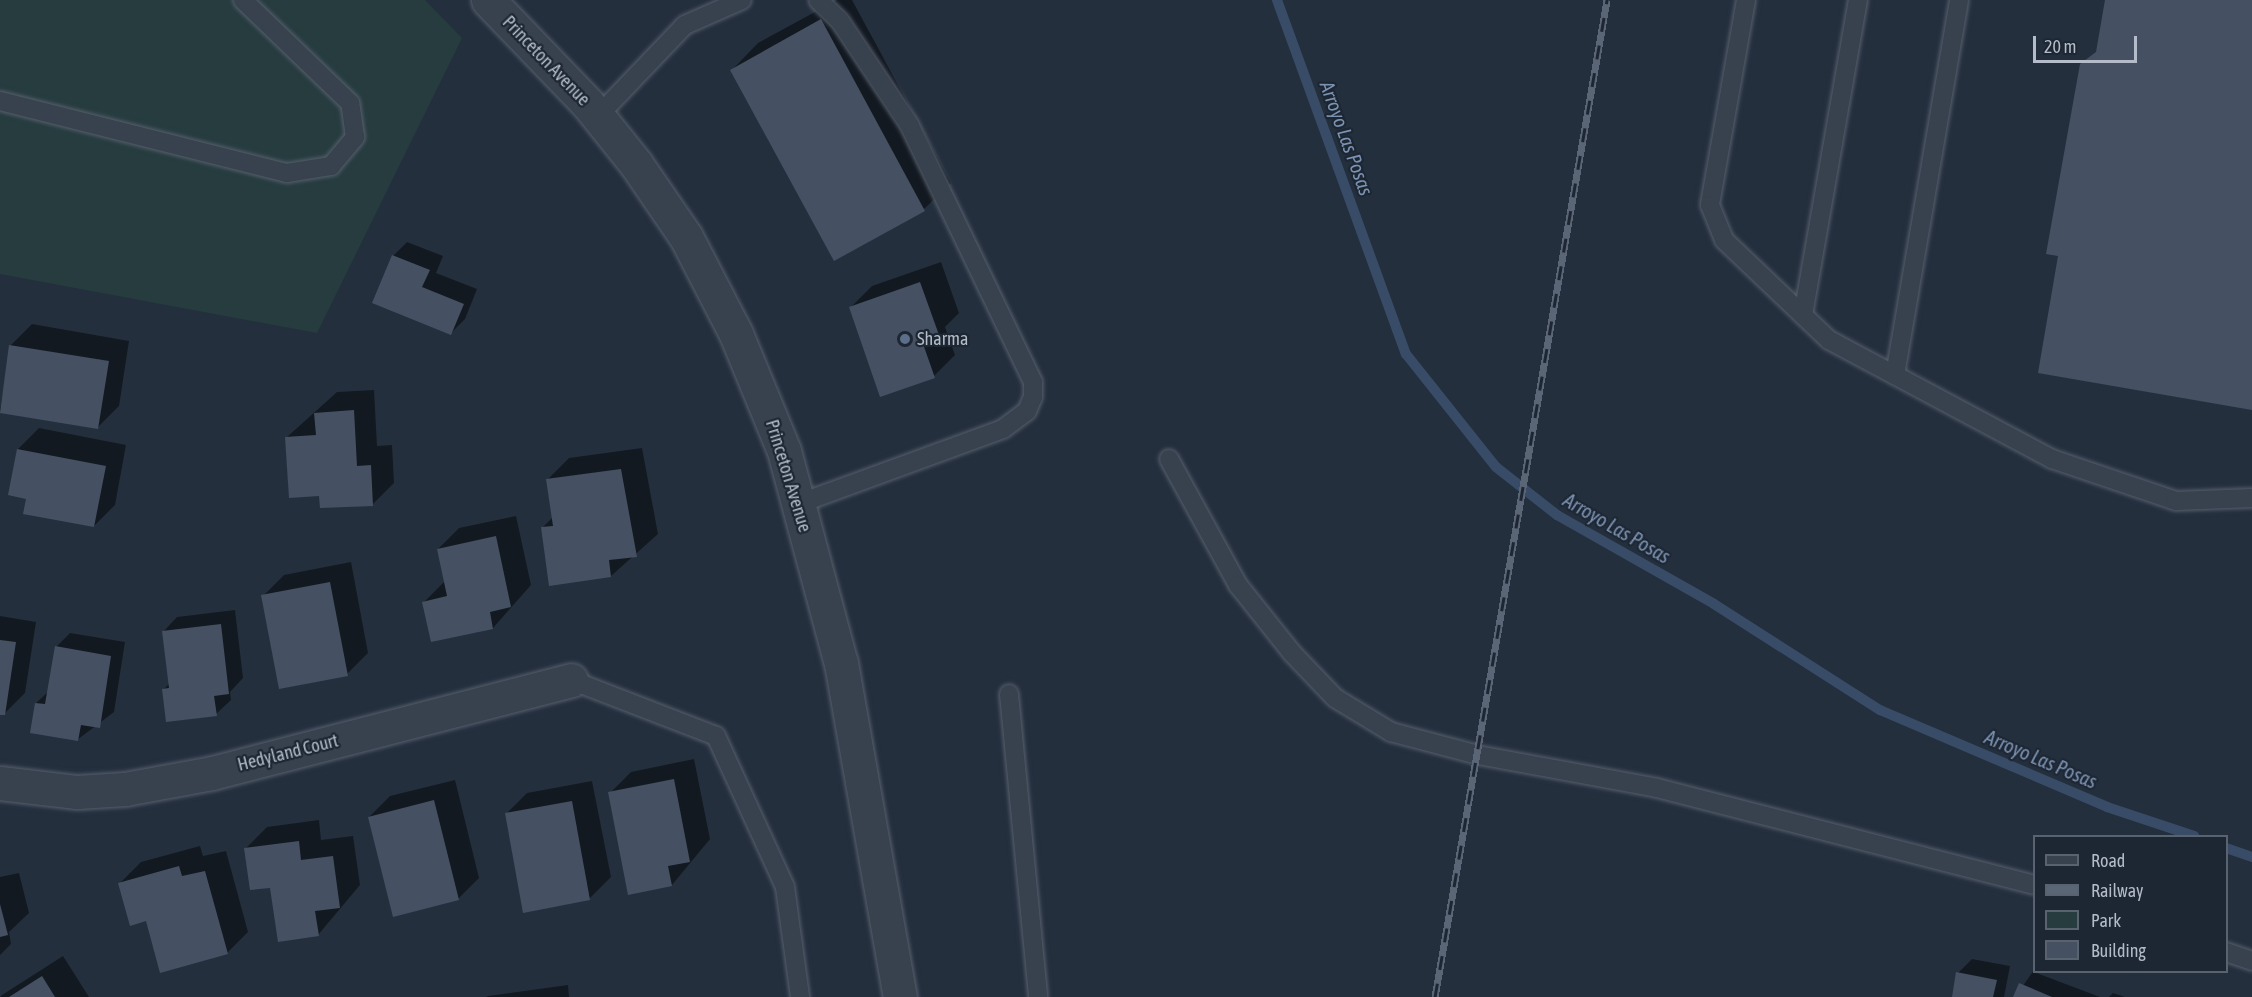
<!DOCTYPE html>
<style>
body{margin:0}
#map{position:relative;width:2252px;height:997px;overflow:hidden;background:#242f3e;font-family:"Asap Condensed",sans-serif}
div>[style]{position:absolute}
.green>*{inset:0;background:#263c3f}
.shadow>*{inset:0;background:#0007}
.stream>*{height:10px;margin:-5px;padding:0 5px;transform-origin:5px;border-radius:5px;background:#394c67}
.building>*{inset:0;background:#455162}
.roads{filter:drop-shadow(0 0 2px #565f6c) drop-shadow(0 0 2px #565f6c)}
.service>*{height:18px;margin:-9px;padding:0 9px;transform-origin:9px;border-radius:9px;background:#38414e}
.minor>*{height:33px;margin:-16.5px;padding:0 16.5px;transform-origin:16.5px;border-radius:16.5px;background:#38414e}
.tertiary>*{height:33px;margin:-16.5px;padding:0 16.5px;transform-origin:16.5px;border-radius:16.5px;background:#38414e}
.rail>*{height:7px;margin-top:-3.5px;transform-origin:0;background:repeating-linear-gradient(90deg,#1d2633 0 14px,#5a6575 0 28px);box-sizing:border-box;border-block:2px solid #5a6575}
.dots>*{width:16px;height:16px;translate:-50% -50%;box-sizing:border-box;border:3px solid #1d2633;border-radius:50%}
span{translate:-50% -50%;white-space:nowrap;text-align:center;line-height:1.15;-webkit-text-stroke:4.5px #1d2633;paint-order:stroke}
.street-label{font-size:18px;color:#b4bcc9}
.poi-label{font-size:18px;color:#b4bcc9}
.left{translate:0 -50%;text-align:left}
.water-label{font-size:20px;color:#7c92b1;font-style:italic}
.legend{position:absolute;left:2033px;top:835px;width:195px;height:138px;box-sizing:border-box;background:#1d2633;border:2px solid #59626f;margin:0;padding:8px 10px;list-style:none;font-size:18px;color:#b4bcc9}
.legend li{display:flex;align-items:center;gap:12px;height:30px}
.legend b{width:30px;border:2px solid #59626f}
.scale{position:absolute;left:2033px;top:36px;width:104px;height:27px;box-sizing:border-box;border:3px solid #b4bcc9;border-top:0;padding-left:8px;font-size:18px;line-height:21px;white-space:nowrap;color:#b4bcc9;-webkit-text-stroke:4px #1d2633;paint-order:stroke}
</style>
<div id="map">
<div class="green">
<div style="clip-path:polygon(0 0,425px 0,462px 38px,317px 333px,0 274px)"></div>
</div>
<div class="shadow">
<div style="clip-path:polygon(837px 0,852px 0,951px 183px,924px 209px,834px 259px,732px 70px,758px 43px)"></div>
<div style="clip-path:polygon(407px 242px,443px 256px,436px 273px,477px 289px,465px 319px,451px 333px,393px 256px)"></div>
<div style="clip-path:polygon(941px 262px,959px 313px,945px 327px,955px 355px,934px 376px,851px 307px,872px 286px)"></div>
<div style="clip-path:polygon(32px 324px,129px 341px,119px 406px,98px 427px,0 411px,11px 345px)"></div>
<div style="clip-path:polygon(374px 390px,377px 446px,392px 445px,394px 483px,373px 504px,321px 495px,287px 437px,337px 392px)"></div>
<div style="clip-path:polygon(39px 428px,126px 445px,115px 505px,94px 526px,27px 498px,18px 449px)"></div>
<div style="clip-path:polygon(642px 448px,658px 534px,611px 576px,542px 528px,553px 517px,548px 479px,569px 458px)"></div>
<div style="clip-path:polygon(516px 516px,531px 585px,493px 628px,424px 602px,445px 581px,438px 549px,459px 528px)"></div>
<div style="clip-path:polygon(351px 562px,368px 653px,347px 674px,263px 596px,284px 575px)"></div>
<div style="clip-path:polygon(235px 610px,243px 678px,230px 692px,231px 700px,216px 714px,163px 690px,170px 683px,163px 632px,177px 617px)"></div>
<div style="clip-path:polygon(0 616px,36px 622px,25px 693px,4px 714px,0 713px)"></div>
<div style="clip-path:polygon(70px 633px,125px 642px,114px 712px,77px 740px,36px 703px,49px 691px,56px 647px)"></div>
<div style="clip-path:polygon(694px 759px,710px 839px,672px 885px,610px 793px,631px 772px)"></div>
<div style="clip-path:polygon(455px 780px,479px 878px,458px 899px,369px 817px,390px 796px)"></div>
<div style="clip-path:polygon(592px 781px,611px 877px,590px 898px,506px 814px,527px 793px)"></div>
<div style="clip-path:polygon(319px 820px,321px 840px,353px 836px,360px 885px,318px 935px,246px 848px,267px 827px)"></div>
<div style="clip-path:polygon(200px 846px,203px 856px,226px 851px,248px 932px,227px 953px,147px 919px,120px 883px,141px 862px)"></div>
<div style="clip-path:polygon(19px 873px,29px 913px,9px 932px,11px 944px,0 955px,0 877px)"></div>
<div style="clip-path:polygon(63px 956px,89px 997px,0 997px,2px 995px)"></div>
<div style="clip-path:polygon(1972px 959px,2010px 966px,2004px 997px,1953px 997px,1958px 973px)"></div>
<div style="clip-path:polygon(2034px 970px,2034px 972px,2100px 997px,2015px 997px)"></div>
<div style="clip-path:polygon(568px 985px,569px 997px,486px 997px,488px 996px)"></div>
<div style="clip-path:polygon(2113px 993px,2125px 997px,2109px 997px)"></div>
</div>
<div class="stream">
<div style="left:1277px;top:0;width:377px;rotate:70deg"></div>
<div style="left:1406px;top:354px;width:144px;rotate:51.5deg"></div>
<div style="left:1496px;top:467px;width:78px;rotate:38.2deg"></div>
<div style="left:1557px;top:515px;width:180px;rotate:29.5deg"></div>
<div style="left:1714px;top:604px;width:197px;rotate:32.6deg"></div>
<div style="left:1880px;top:710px;width:247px;rotate:23.1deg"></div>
<div style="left:2107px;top:807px;width:92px;rotate:18.4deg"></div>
<div style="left:2226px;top:848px;width:28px;rotate:19deg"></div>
</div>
<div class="building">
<div style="clip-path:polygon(2105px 0,2252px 0,2252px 410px,2038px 373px,2058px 256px,2046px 254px,2080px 64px,2096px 52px)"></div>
<div style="clip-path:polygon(821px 19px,925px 211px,834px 261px,730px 70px)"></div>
<div style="clip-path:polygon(392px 255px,430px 270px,422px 287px,464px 304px,451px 335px,372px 303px)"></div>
<div style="clip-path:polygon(920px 282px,939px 335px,922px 341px,935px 378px,880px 397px,849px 307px)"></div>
<div style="clip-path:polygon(9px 345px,109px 361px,98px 429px,0 413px)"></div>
<div style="clip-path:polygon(354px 410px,357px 466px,371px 465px,373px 506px,320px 508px,319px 496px,289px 498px,285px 437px,316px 435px,314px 413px)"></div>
<div style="clip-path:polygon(17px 449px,106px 466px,94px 527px,23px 514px,26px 499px,8px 495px)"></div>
<div style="clip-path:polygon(621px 469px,637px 557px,609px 560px,611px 577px,549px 586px,541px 527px,553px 526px,546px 479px)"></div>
<div style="clip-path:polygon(496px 536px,511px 607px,490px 612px,493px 629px,431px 642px,422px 602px,447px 596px,437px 549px)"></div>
<div style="clip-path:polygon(330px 582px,348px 676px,279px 689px,261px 595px)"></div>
<div style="clip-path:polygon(221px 624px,229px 694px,214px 696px,217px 716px,166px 722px,162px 689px,169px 688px,162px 631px)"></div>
<div style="clip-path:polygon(0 640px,16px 642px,5px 715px,0 715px)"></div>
<div style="clip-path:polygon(55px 646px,111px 656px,100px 728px,81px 725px,78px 741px,30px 733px,35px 703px,45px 704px)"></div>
<div style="clip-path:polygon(674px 779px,690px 862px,668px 866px,672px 886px,628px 895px,608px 792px)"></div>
<div style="clip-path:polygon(434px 800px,459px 900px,393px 917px,368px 817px)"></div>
<div style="clip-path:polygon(572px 801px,590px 900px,523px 913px,505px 813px)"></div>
<div style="clip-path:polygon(299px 841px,301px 860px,333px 856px,340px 908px,315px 911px,319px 936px,278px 942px,270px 888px,250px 890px,244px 848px)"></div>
<div style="clip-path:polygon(179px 866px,182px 876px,205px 871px,228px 954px,160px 973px,146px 921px,130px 926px,118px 883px)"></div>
<div style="clip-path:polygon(0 904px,8px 935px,0 937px)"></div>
<div style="clip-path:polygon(1956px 972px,1997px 980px,1993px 997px,1952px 997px)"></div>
<div style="clip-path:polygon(42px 976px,55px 997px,9px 997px)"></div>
<div style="clip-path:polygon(2019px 983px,2052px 997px,2013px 997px)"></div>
</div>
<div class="roads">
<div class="service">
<div style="left:1746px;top:0;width:208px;rotate:100deg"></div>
<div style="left:1710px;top:205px;width:38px;rotate:68deg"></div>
<div style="left:1724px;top:240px;width:145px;rotate:43.6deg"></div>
<div style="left:1829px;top:340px;width:253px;rotate:28.1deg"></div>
<div style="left:2052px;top:459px;width:131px;rotate:18.7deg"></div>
<div style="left:2176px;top:501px;width:76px;rotate:-2.3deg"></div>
<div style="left:0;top:101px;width:296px;rotate:14.1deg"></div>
<div style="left:287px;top:173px;width:45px;rotate:-9deg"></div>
<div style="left:331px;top:166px;width:38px;rotate:-50deg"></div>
<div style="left:355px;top:137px;width:34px;rotate:-98deg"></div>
<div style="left:350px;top:103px;width:149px;rotate:-136.1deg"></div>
<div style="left:598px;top:116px;width:126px;rotate:-46.3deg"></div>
<div style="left:685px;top:25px;width:62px;rotate:-23.7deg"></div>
<div style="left:1803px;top:315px;width:320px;rotate:-80.1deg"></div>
<div style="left:1895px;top:375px;width:380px;rotate:-80.3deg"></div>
<div style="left:1169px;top:459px;width:144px;rotate:61.3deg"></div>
<div style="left:1238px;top:585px;width:87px;rotate:51.5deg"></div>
<div style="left:1292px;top:653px;width:62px;rotate:46.3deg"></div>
<div style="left:1335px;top:698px;width:66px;rotate:31.3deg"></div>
<div style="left:1391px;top:732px;width:90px;rotate:14.8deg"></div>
<div style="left:1478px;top:755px;width:182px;rotate:10.4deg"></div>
<div style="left:1657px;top:788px;width:389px;rotate:14.4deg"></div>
<div style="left:798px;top:504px;width:218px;rotate:-20.1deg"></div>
<div style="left:1003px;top:429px;width:30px;rotate:-37deg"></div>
<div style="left:1027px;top:411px;width:15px;rotate:-67deg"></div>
<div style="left:1033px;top:397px;width:15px;rotate:-90deg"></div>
<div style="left:1033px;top:382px;width:284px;rotate:-115.7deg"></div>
<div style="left:910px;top:126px;width:126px;rotate:-123.7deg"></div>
<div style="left:840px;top:21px;width:30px;rotate:-136deg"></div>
<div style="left:571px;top:680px;width:155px;rotate:21.1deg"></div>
<div style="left:716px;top:736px;width:166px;rotate:65.4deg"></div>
<div style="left:785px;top:887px;width:111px;rotate:82.2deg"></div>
<div style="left:1009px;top:694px;width:304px;rotate:84.5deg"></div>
<div style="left:2226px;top:952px;width:28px;rotate:19deg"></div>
</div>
<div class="minor">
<div style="left:0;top:783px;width:78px;rotate:6.7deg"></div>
<div style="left:77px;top:792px;width:48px;rotate:-3.6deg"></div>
<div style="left:125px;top:789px;width:88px;rotate:-10.4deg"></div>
<div style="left:212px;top:773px;width:371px;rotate:-14.5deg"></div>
</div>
<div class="tertiary">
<div style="left:488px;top:0;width:144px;rotate:46.1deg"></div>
<div style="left:588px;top:104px;width:77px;rotate:51.3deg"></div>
<div style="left:636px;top:164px;width:88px;rotate:55.6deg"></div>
<div style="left:686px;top:237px;width:109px;rotate:62.7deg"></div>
<div style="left:736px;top:334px;width:126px;rotate:67.7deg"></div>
<div style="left:784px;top:451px;width:220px;rotate:75deg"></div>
<div style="left:841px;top:663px;width:339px;rotate:80deg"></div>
</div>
</div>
<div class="rail">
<div style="left:1435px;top:997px;width:1012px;rotate:-80.21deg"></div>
</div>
<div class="dots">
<div style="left:905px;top:339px;background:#5c6f8a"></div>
</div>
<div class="street-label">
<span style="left:546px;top:61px;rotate:46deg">Princeton Avenue</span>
<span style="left:788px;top:476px;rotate:73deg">Princeton Avenue</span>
<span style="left:288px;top:753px;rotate:-14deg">Hedyland Court</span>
</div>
<div class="poi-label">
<span class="left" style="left:917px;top:339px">Sharma</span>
</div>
<div class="water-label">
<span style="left:1347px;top:138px;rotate:70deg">Arroyo Las Posas</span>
<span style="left:1617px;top:528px;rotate:30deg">Arroyo Las Posas</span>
<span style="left:2041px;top:759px;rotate:23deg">Arroyo Las Posas</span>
</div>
<ul class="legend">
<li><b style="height:8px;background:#38414e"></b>Road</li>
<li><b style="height:8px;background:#5a6575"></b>Railway</li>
<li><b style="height:16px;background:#263c3f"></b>Park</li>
<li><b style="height:16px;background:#455162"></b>Building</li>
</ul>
<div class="scale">20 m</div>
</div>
